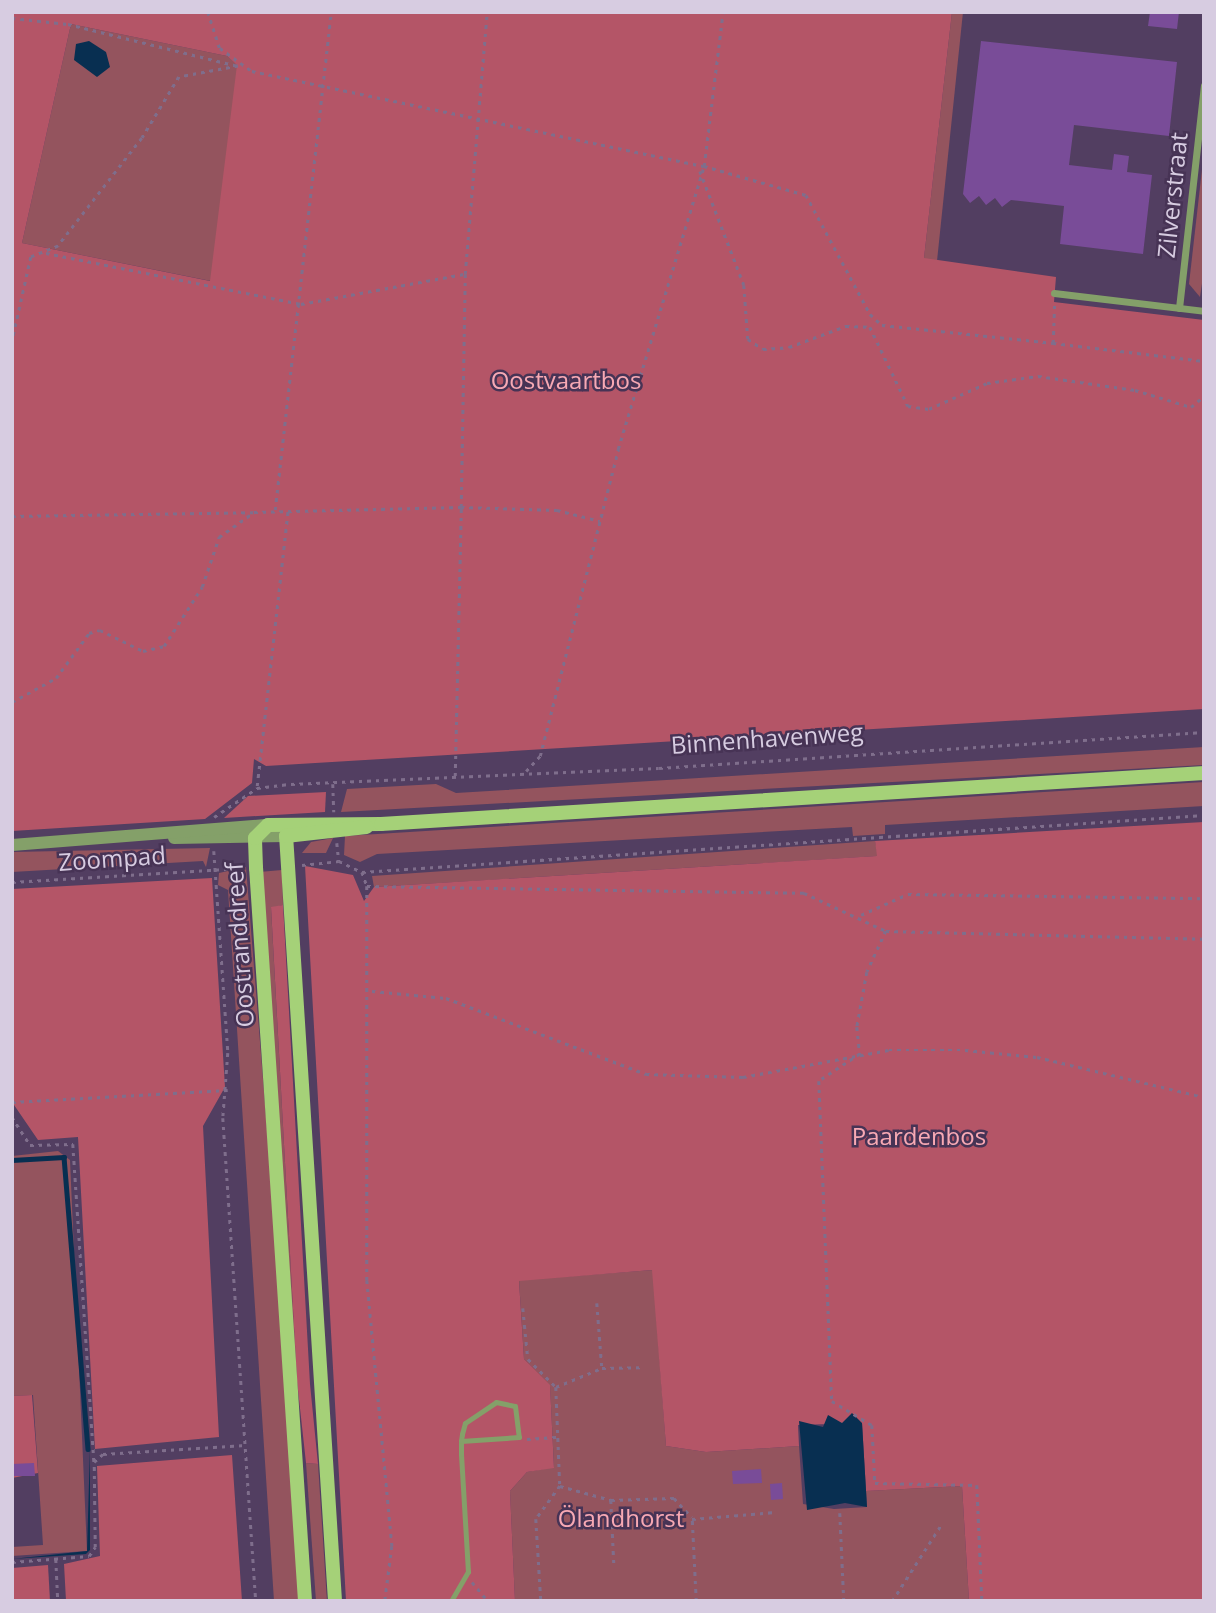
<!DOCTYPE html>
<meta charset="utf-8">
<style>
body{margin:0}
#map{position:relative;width:1216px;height:1613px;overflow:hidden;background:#523e61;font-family:"Open Sans",sans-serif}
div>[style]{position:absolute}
.green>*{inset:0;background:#94545e}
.forest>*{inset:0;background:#b45567}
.water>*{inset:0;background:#082f51}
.stream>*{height:4.5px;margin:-2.25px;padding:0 2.25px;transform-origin:2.25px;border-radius:2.25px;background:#082f51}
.building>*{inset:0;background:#794c98}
.path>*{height:2.5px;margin-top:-1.25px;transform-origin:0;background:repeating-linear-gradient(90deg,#7f6e8c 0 3.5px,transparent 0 8.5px)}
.service>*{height:5px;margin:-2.5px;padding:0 2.5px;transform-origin:2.5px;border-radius:2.5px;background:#84a069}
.minor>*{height:7px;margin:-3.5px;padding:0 3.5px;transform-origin:3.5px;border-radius:3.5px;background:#84a069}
.tertiary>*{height:12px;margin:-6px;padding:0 6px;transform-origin:6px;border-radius:6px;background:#84a069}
.secondary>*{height:14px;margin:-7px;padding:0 7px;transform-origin:7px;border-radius:7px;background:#a5d178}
span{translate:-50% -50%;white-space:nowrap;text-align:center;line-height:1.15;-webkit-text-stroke:5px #473355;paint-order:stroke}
.street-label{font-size:24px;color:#d7cce1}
.park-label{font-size:24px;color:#f8a9b4}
.frame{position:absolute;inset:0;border:14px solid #d7cce1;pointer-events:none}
</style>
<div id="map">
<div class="green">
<div style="clip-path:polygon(952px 12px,963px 12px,930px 328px,924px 258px)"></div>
<div style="clip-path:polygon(71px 24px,227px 56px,238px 65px,211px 281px,22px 243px)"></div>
<div style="clip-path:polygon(1204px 152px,1204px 270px,1200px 297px,1189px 284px)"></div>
<div style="clip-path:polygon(1204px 747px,1204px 765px,341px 812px,347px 789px,436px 784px,456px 793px)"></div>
<div style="clip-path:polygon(1204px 782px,1204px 806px,885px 825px,885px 834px,853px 836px,852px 827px,377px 854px,360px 862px,344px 855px,345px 836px)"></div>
<div style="clip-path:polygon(333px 838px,326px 853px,302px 853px,311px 842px)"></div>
<div style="clip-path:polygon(875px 841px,878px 856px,374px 887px,372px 876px)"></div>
<div style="clip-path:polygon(210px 848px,206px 867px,203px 861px,12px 872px,12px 852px)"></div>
<div style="clip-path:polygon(246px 867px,290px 1417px,300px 1601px,274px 1601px,228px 890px,218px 885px,219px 873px)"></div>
<div style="clip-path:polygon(282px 870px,283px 905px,271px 908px,297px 1381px,259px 872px)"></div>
<div style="clip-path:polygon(58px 1151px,70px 1160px,87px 1551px,12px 1556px,12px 1547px,43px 1545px,33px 1395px,12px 1396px,12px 1156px)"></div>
<div style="clip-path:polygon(653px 1270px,666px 1446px,706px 1452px,799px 1446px,803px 1504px,834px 1509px,867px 1507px,866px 1491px,962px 1486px,969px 1601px,515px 1601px,510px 1491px,527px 1472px,554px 1467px,550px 1386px,524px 1359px,519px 1280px)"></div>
<div style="clip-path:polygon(306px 1463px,318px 1464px,327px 1601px,316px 1601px)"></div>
</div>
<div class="forest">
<div style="clip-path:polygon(evenodd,12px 12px,952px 12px,924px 258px,1056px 277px,1054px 302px,1204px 320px,1204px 709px,266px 766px,254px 759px,252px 783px,205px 819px,12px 831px,12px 12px,71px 24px,227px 56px,237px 65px,210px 281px,22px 243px,71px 24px)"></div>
<div style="clip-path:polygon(326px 792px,325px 812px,224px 818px,248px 796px)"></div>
<div style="clip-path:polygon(1204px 822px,1204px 1601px,969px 1601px,962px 1486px,866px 1491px,862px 1423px,798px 1425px,799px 1446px,706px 1452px,666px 1446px,652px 1270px,519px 1281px,524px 1359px,550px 1385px,554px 1468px,527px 1472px,510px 1491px,515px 1601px,346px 1601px,305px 866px,353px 875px,364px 901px,374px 887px,877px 856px,875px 841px)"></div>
<div style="clip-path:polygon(212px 878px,225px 1087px,203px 1126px,219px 1437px,95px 1449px,78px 1137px,38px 1140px,12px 1102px,12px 889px)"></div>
<div style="clip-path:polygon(283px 905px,310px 1384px,318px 1464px,306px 1463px,297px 1381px,271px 907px)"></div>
<div style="clip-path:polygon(32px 1395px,38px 1473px,12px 1478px,12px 1396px)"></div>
<div style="clip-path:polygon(232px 1455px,242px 1601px,66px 1601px,64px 1564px,100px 1556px,97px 1466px)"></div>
<div style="clip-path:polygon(48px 1565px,50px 1601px,12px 1601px,12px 1568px)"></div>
</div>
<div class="water">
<div style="clip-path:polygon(89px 41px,106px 52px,110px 67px,97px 77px,74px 60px,76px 44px)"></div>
<div style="clip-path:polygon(852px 1413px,862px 1423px,867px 1507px,845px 1503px,807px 1510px,799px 1421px,823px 1427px,828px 1415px,842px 1423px)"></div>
<div style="clip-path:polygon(90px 1449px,90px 1550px,86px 1554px,12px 1559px,87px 1551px)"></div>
</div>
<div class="stream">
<div style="left:12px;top:1160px;width:52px;rotate:-3.3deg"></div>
<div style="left:64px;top:1157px;width:293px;rotate:85.3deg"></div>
</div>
<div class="building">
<div style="clip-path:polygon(1150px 12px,1179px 12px,1177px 29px,1148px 26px)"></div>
<div style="clip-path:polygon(981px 41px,1177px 62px,1169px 136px,1074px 125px,1069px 165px,1112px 170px,1114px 154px,1129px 156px,1127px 172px,1152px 175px,1143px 254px,1060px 244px,1064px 206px,1011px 200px,1002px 207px,995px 198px,986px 205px,979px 196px,970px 203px,963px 194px)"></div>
<div style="clip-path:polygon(34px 1463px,35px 1476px,12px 1476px,12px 1464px)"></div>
<div style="clip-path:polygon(761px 1469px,762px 1483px,733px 1484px,732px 1471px)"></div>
<div style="clip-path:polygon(782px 1483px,783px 1499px,771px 1500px,770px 1484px)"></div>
</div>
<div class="path">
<div style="left:208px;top:12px;width:38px;rotate:72deg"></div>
<div style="left:220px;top:48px;width:39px;rotate:36deg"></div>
<div style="left:252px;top:71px;width:462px;rotate:11.9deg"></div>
<div style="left:704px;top:166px;width:106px;rotate:15.9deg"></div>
<div style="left:806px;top:195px;width:135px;rotate:61.7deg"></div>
<div style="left:870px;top:314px;width:16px;rotate:43deg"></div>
<div style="left:882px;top:325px;width:172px;rotate:6deg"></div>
<div style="left:1053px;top:343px;width:38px;rotate:-88deg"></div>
<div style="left:12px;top:18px;width:56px;rotate:6.1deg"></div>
<div style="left:68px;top:24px;width:175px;rotate:13.9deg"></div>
<div style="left:238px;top:66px;width:60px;rotate:169.4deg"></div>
<div style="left:179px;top:77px;width:71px;rotate:121.2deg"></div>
<div style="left:142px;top:138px;width:137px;rotate:127.9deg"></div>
<div style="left:58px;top:246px;width:29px;rotate:158deg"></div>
<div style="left:31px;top:257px;width:87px;rotate:102.6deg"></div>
<div style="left:700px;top:171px;width:122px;rotate:68.9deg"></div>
<div style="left:744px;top:285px;width:54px;rotate:85.8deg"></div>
<div style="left:748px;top:339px;width:18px;rotate:34deg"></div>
<div style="left:763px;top:349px;width:26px;rotate:-4deg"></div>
<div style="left:789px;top:347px;width:61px;rotate:-20.2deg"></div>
<div style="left:846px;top:326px;width:24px;rotate:2deg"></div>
<div style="left:870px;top:327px;width:88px;rotate:64.3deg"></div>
<div style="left:908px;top:406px;width:21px;rotate:8deg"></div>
<div style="left:929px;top:409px;width:64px;rotate:-24.1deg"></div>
<div style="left:987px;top:383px;width:51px;rotate:-7.8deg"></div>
<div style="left:1038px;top:376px;width:98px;rotate:8.2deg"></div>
<div style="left:1135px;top:390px;width:59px;rotate:16.9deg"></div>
<div style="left:1191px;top:407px;width:17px;rotate:-40deg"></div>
<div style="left:46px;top:253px;width:260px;rotate:11.3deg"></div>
<div style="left:301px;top:304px;width:167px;rotate:-10.4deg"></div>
<div style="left:1053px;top:343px;width:152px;rotate:6.8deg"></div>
<div style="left:275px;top:510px;width:501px;rotate:-83.58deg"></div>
<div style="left:12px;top:516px;width:242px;rotate:-0.9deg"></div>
<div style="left:12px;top:702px;width:50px;rotate:-28.6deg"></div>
<div style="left:56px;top:678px;width:56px;rotate:-53.7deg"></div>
<div style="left:89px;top:633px;width:11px;rotate:-15deg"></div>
<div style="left:100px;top:630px;width:48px;rotate:26deg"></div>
<div style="left:143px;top:651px;width:22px;rotate:-13deg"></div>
<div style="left:164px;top:646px;width:70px;rotate:-57.2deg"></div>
<div style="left:202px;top:587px;width:53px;rotate:-71.2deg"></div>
<div style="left:219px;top:537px;width:43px;rotate:-35.5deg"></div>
<div style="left:254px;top:512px;width:207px;rotate:-1.4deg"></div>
<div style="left:461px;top:507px;width:233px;rotate:-89deg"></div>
<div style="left:465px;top:274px;width:263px;rotate:-85.2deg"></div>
<div style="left:526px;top:771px;width:21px;rotate:-47deg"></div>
<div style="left:540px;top:756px;width:317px;rotate:-75.7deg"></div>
<div style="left:618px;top:449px;width:296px;rotate:-73.1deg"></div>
<div style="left:704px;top:166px;width:155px;rotate:-83deg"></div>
<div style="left:455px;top:776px;width:269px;rotate:-88.7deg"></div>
<div style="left:461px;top:507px;width:96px;rotate:1.8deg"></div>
<div style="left:557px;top:510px;width:44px;rotate:14.3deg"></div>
<div style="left:333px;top:784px;width:28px;rotate:88deg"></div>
<div style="left:257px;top:786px;width:277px;rotate:-83.6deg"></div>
<div style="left:214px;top:817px;width:52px;rotate:-34deg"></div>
<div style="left:257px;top:788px;width:34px;rotate:-7deg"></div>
<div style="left:291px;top:784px;width:368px;rotate:-2.5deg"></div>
<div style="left:659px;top:768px;width:546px;rotate:-3.78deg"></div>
<div style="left:337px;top:843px;width:18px;rotate:84deg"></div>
<div style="left:214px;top:851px;width:202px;rotate:86deg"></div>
<div style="left:228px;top:1053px;width:65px;rotate:94.4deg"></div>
<div style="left:223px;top:1118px;width:484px;rotate:86.1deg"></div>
<div style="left:302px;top:865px;width:37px;rotate:-6deg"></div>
<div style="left:339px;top:861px;width:25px;rotate:26deg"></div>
<div style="left:362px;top:872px;width:15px;rotate:70deg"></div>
<div style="left:367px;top:886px;width:394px;rotate:90deg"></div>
<div style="left:367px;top:1280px;width:267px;rotate:84.6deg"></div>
<div style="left:392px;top:1546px;width:55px;rotate:97.3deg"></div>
<div style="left:362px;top:872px;width:844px;rotate:-3.87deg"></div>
<div style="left:12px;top:882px;width:231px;rotate:-3.5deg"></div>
<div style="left:367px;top:886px;width:437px;rotate:0.9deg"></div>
<div style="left:804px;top:893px;width:90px;rotate:24.9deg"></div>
<div style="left:886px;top:931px;width:45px;rotate:114.9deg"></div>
<div style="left:867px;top:972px;width:56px;rotate:100.3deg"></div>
<div style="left:857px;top:1027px;width:27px;rotate:84deg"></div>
<div style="left:860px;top:1054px;width:49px;rotate:146.6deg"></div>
<div style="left:819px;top:1081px;width:320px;rotate:87.7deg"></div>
<div style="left:832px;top:1401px;width:47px;rotate:31deg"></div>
<div style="left:872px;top:1425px;width:58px;rotate:87deg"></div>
<div style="left:875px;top:1483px;width:102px;rotate:1.1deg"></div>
<div style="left:977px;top:1485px;width:116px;rotate:87.5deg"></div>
<div style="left:861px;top:915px;width:51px;rotate:-24.1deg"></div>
<div style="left:908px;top:894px;width:296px;rotate:0.8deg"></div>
<div style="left:886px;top:931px;width:318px;rotate:1.4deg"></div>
<div style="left:372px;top:991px;width:74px;rotate:5.4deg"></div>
<div style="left:446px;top:998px;width:214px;rotate:20.8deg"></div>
<div style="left:646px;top:1074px;width:97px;rotate:1.8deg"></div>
<div style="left:743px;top:1077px;width:148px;rotate:-10.5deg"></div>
<div style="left:889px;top:1050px;width:76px"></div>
<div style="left:965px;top:1050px;width:72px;rotate:5.6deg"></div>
<div style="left:1037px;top:1057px;width:172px;rotate:13.5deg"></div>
<div style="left:12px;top:1102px;width:216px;rotate:-3.2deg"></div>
<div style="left:12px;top:1117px;width:33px;rotate:57deg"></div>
<div style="left:30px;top:1145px;width:43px;rotate:-1.3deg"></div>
<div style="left:73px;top:1144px;width:319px;rotate:86.2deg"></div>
<div style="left:597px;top:1303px;width:65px;rotate:85.6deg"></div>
<div style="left:523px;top:1308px;width:51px;rotate:84.4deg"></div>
<div style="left:528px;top:1359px;width:40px;rotate:45deg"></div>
<div style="left:556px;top:1387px;width:99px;rotate:87.7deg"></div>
<div style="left:560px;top:1486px;width:41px;rotate:126deg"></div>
<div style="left:536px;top:1519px;width:82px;rotate:86.5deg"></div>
<div style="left:556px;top:1387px;width:50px;rotate:-22.4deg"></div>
<div style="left:602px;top:1368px;width:39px;rotate:-1deg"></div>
<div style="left:527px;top:1439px;width:32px;rotate:-4deg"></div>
<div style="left:560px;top:1486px;width:53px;rotate:15.4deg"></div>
<div style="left:611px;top:1500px;width:63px;rotate:-1.8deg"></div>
<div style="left:674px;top:1498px;width:26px;rotate:47deg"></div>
<div style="left:611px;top:1500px;width:63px;rotate:87.3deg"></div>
<div style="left:840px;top:1513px;width:88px;rotate:87.4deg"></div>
<div style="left:56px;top:1559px;width:42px;rotate:87.3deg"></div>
<div style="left:12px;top:1562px;width:77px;rotate:-4.5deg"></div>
<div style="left:89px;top:1556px;width:11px;rotate:-56deg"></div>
<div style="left:95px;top:1547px;width:85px;rotate:-90.7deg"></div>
<div style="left:94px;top:1462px;width:12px;rotate:-42deg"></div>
<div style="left:103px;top:1454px;width:143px;rotate:-3.6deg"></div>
<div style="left:472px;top:1582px;width:25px;rotate:50deg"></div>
<div style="left:696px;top:1601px;width:82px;rotate:-92.8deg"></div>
<div style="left:692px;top:1519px;width:83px;rotate:-4.8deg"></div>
<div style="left:892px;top:1601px;width:90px;rotate:-57.2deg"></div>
</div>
<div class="service">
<div style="left:451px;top:1601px;width:34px;rotate:-60deg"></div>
<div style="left:468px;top:1572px;width:118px;rotate:-93.4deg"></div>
<div style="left:461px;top:1454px;width:13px;rotate:-90deg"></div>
<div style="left:461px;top:1441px;width:7px;rotate:-82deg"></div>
<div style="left:462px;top:1434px;width:11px;rotate:-75deg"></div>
<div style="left:465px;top:1423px;width:37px;rotate:-34deg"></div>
<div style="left:496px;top:1402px;width:19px;rotate:12deg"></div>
<div style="left:515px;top:1406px;width:31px;rotate:83deg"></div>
<div style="left:519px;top:1437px;width:58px;rotate:176.1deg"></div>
</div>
<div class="minor">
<div style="left:1054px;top:293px;width:151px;rotate:6.8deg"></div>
<div style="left:1179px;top:308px;width:224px;rotate:-83.6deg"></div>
</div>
<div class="tertiary">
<div style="left:174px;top:838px;width:111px;rotate:-1deg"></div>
<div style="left:12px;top:845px;width:257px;rotate:-4.5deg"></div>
<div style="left:268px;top:825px;width:21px;rotate:31deg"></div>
</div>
<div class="secondary">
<div style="left:305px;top:1601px;width:735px;rotate:-93.82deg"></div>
<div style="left:256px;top:868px;width:30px;rotate:-92deg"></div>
<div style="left:255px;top:838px;width:18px;rotate:-45deg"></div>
<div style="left:268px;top:825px;width:113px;rotate:-0.5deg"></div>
<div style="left:381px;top:824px;width:825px;rotate:-3.55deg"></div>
<div style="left:335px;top:1601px;width:767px;rotate:-93.66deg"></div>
<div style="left:286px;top:836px;width:81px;rotate:-6.4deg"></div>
</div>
<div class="street-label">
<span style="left:1172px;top:195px;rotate:-84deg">Zilverstraat</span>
<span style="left:767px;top:738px;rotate:-4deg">Binnenhavenweg</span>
<span style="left:112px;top:858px;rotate:-4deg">Zoompad</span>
<span style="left:239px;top:945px;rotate:-94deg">Oostranddreef</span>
</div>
<div class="park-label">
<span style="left:566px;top:380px">Oostvaartbos</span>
<span style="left:919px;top:1136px">Paardenbos</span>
<span style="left:621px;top:1518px">Ölandhorst</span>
</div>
<div class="frame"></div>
</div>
